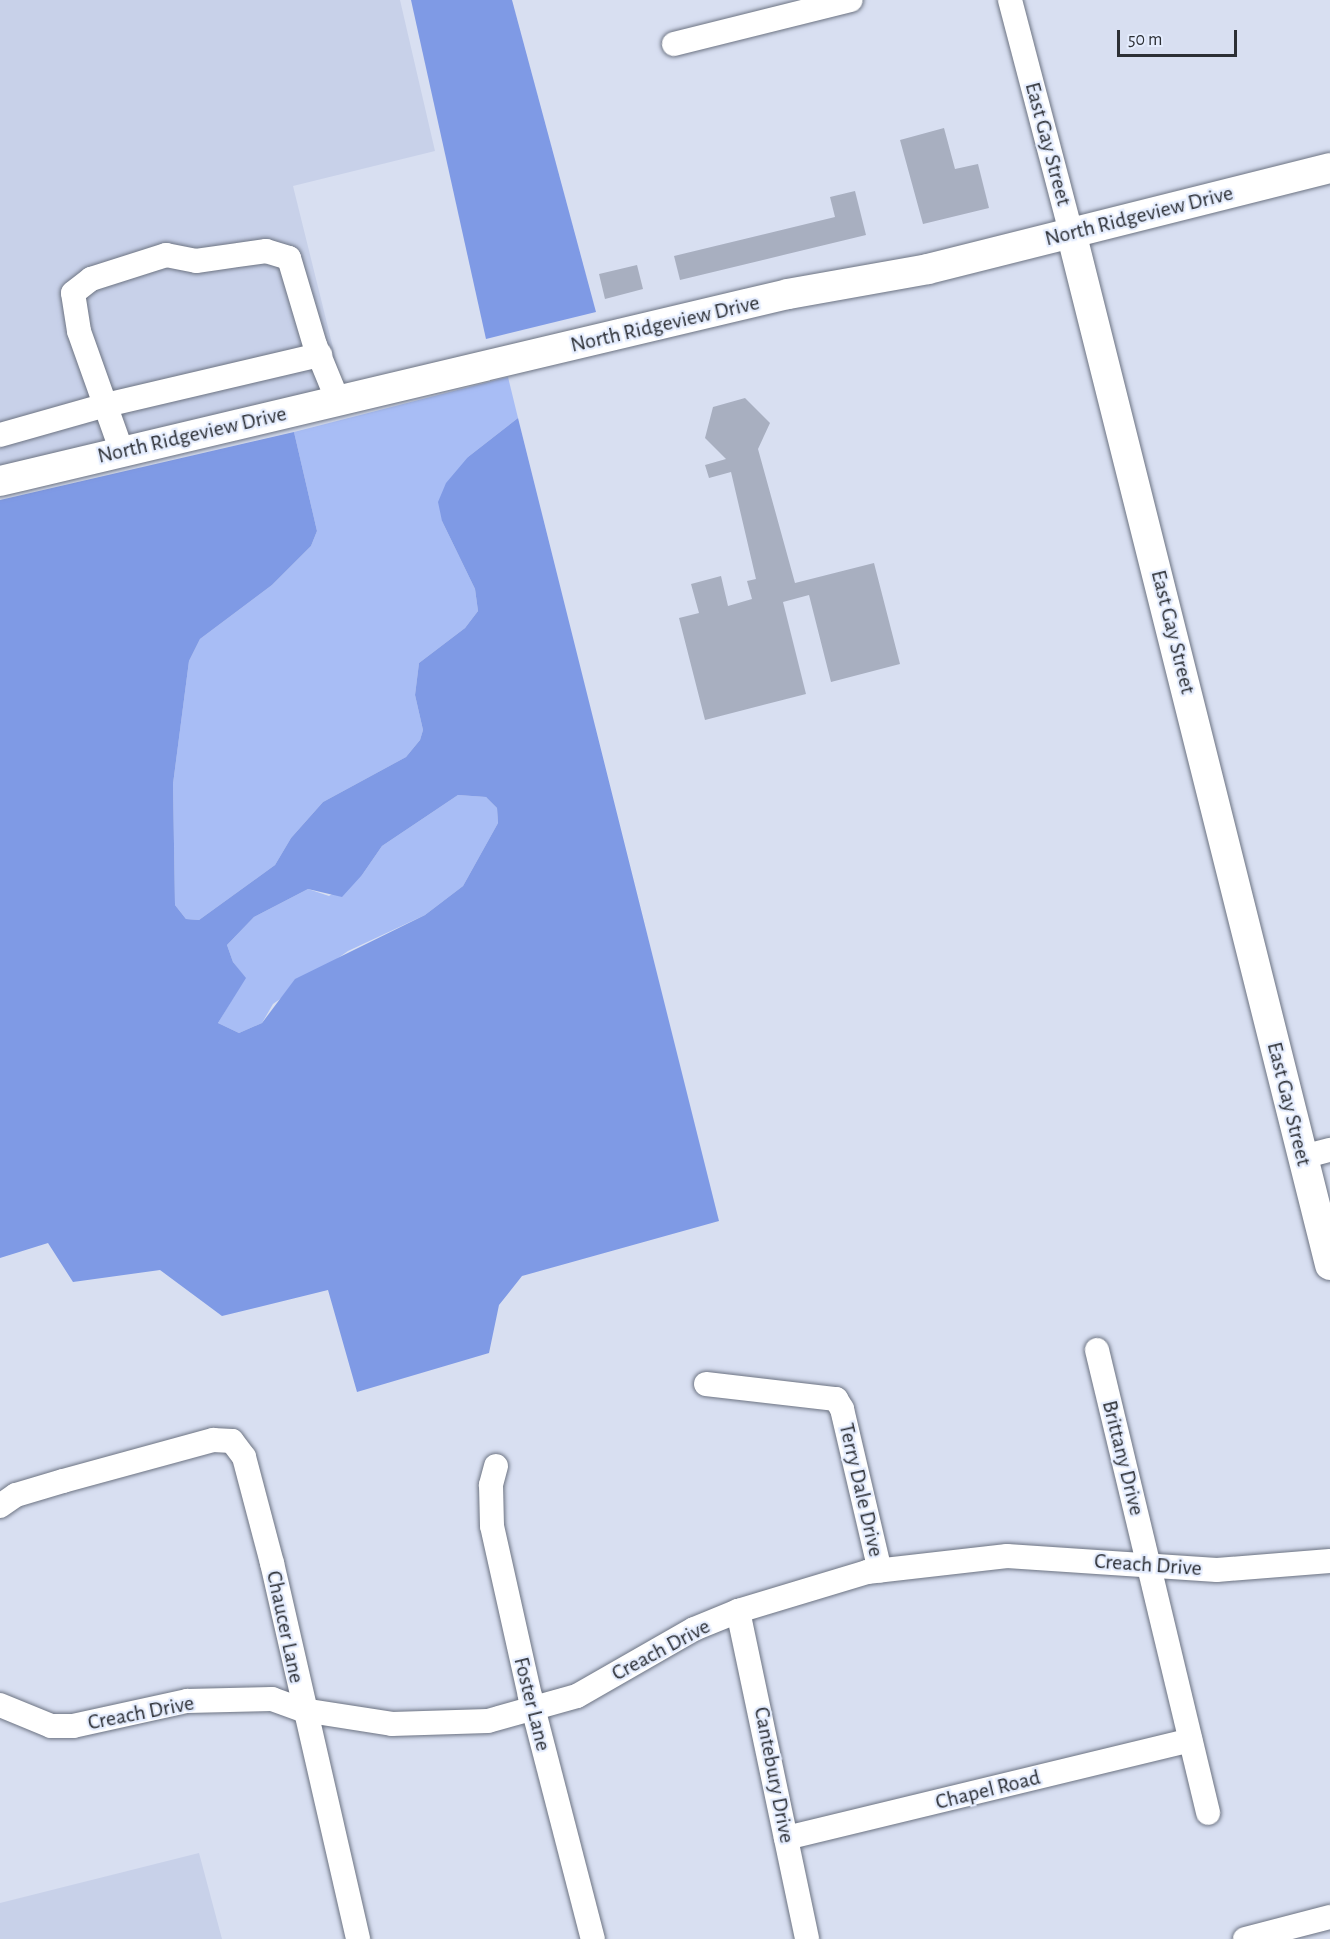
<!DOCTYPE html>
<style>
body{margin:0}
#map{position:relative;width:1330px;height:1939px;overflow:hidden;background:#d8dff1;font-family:"Alegreya Sans",sans-serif}
div>[style]{position:absolute}
.built>*{inset:0;background:#c8d1e9}
.green>*{inset:0;background:#a8bdf5}
.forest>*{inset:0;background:#7f9ae5}
.building>*{inset:0;background:#a8afc0}
.roads{filter:drop-shadow(0 0 2px #6c7382) drop-shadow(0 0 2px #6c7382)}
.minor>*{height:24px;margin:-12px;padding:0 12px;transform-origin:12px;border-radius:12px;background:#fff}
.major>*{height:30px;margin:-15px;padding:0 15px;transform-origin:15px;border-radius:15px;background:#fff}
span{translate:-50% -50%;white-space:nowrap;text-align:center;line-height:1.15;-webkit-text-stroke:4.5px #e5edfe;paint-order:stroke}
.street-label{font-size:22px;color:#2c2f35}
.scale{position:absolute;left:1117px;top:30px;width:120px;height:27px;box-sizing:border-box;border:3px solid #2c2f35;border-top:0;padding-left:8px;font-size:18px;line-height:21px;white-space:nowrap;color:#2c2f35;-webkit-text-stroke:4px #e5edfe;paint-order:stroke}
</style>
<div id="map">
<div class="built">
<div style="clip-path:polygon(0 0,400px 0,435px 151px,293px 186px,342px 384px,0 468px)"></div>
<div style="clip-path:polygon(199px 1853px,222px 1939px,0 1939px,0 1903px)"></div>
</div>
<div class="green">
<div style="clip-path:polygon(508px 377px,518px 418px,468px 457px,442px 521px,475px 589px,478px 611px,465px 628px,419px 663px,415px 695px,423px 730px,420px 740px,406px 757px,323px 802px,291px 838px,275px 865px,199px 920px,186px 919px,175px 905px,173px 784px,189px 661px,200px 639px,272px 585px,311px 546px,317px 531px,294px 432px)"></div>
<div style="clip-path:polygon(458px 795px,486px 797px,497px 808px,498px 823px,463px 886px,425px 915px,348px 951px,273px 1004px,262px 1023px,239px 1033px,218px 1023px,245px 978px,233px 962px,227px 945px,254px 917px,308px 889px,329px 896px,362px 875px,382px 846px)"></div>
</div>
<div class="forest">
<div style="clip-path:polygon(411px 0,512px 0,596px 312px,486px 339px)"></div>
<div style="clip-path:polygon(evenodd,518px 418px,719px 1221px,522px 1276px,499px 1305px,489px 1353px,357px 1392px,328px 1290px,222px 1316px,160px 1270px,73px 1282px,48px 1243px,0 1258px,0 500px,294px 432px,317px 531px,311px 546px,272px 585px,200px 639px,189px 661px,173px 784px,175px 905px,186px 919px,199px 920px,275px 865px,291px 838px,323px 802px,406px 757px,420px 740px,423px 730px,415px 695px,419px 663px,465px 628px,478px 611px,475px 589px,442px 521px,438px 502px,446px 483px,468px 457px,518px 418px,458px 795px,486px 797px,497px 808px,498px 823px,463px 886px,425px 915px,295px 979px,262px 1023px,239px 1033px,218px 1023px,246px 978px,233px 962px,227px 945px,254px 917px,308px 889px,342px 897px,362px 875px,382px 846px,458px 795px)"></div>
</div>
<div class="building">
<div style="clip-path:polygon(944px 128px,955px 169px,978px 164px,989px 208px,923px 224px,900px 140px)"></div>
<div style="clip-path:polygon(855px 191px,866px 235px,680px 280px,674px 256px,835px 217px,830px 197px)"></div>
<div style="clip-path:polygon(637px 265px,643px 289px,605px 299px,599px 274px)"></div>
<div style="clip-path:polygon(745px 398px,770px 423px,758px 449px,795px 583px,874px 563px,900px 664px,831px 682px,809px 595px,783px 602px,806px 694px,705px 720px,679px 618px,699px 613px,691px 584px,721px 576px,728px 606px,752px 599px,747px 581px,756px 579px,731px 472px,709px 478px,705px 465px,726px 459px,705px 438px,713px 407px)"></div>
</div>
<div class="roads">
<div class="minor">
<div style="left:1010px;top:0;width:240px;rotate:75.3deg"></div>
<div style="left:674px;top:44px;width:182px;rotate:-14deg"></div>
<div style="left:0;top:435px;width:110px;rotate:-15.8deg"></div>
<div style="left:106px;top:405px;width:220px;rotate:-13.2deg"></div>
<div style="left:122px;top:452px;width:128px;rotate:-109.6deg"></div>
<div style="left:79px;top:331px;width:38px;rotate:-99deg"></div>
<div style="left:73px;top:293px;width:23px;rotate:-38deg"></div>
<div style="left:91px;top:279px;width:79px;rotate:-17.7deg"></div>
<div style="left:166px;top:255px;width:31px;rotate:11deg"></div>
<div style="left:196px;top:261px;width:71px;rotate:-8.1deg"></div>
<div style="left:266px;top:251px;width:24px;rotate:17deg"></div>
<div style="left:289px;top:258px;width:91px;rotate:73.4deg"></div>
<div style="left:315px;top:345px;width:61px;rotate:67.7deg"></div>
<div style="left:1303px;top:1157px;width:28px;rotate:-15deg"></div>
<div style="left:1097px;top:1350px;width:476px;rotate:76.5deg"></div>
<div style="left:706px;top:1384px;width:131px;rotate:6.6deg"></div>
<div style="left:836px;top:1399px;width:12px;rotate:59deg"></div>
<div style="left:842px;top:1409px;width:166px;rotate:76.8deg"></div>
<div style="left:496px;top:1466px;width:20px;rotate:105deg"></div>
<div style="left:491px;top:1485px;width:41px;rotate:88.6deg"></div>
<div style="left:492px;top:1526px;width:174px;rotate:77.4deg"></div>
<div style="left:530px;top:1696px;width:251px;rotate:75.5deg"></div>
<div style="left:0;top:1506px;width:19px;rotate:-35deg"></div>
<div style="left:16px;top:1495px;width:49px;rotate:-16.6deg"></div>
<div style="left:63px;top:1481px;width:156px;rotate:-15.3deg"></div>
<div style="left:213px;top:1440px;width:19px;rotate:3deg"></div>
<div style="left:232px;top:1441px;width:20px;rotate:53deg"></div>
<div style="left:244px;top:1457px;width:110px;rotate:75.2deg"></div>
<div style="left:272px;top:1563px;width:386px;rotate:77.1deg"></div>
<div style="left:738px;top:1611px;width:335px;rotate:78.1deg"></div>
<div style="left:0;top:1705px;width:55px;rotate:22.4deg"></div>
<div style="left:51px;top:1726px;width:22px"></div>
<div style="left:73px;top:1726px;width:117px;rotate:-12.4deg"></div>
<div style="left:187px;top:1701px;width:85px;rotate:-1.3deg"></div>
<div style="left:272px;top:1699px;width:33px;rotate:20deg"></div>
<div style="left:303px;top:1710px;width:90px;rotate:8.9deg"></div>
<div style="left:392px;top:1724px;width:96px;rotate:-1.8deg"></div>
<div style="left:488px;top:1721px;width:92px;rotate:-15.7deg"></div>
<div style="left:577px;top:1696px;width:135px;rotate:-29.8deg"></div>
<div style="left:694px;top:1629px;width:48px;rotate:-22.2deg"></div>
<div style="left:738px;top:1611px;width:135px;rotate:-16.8deg"></div>
<div style="left:867px;top:1572px;width:141px;rotate:-6.5deg"></div>
<div style="left:1007px;top:1556px;width:210px;rotate:3.8deg"></div>
<div style="left:1217px;top:1570px;width:113px;rotate:-4.6deg"></div>
<div style="left:786px;top:1838px;width:416px;rotate:-13.6deg"></div>
<div style="left:1245px;top:1939px;width:88px;rotate:-14.5deg"></div>
</div>
<div class="major">
<div style="left:1071px;top:232px;width:1065px;rotate:75.92deg"></div>
<div style="left:0;top:481px;width:810px;rotate:-13.35deg"></div>
<div style="left:788px;top:294px;width:142px;rotate:-10.1deg"></div>
<div style="left:928px;top:269px;width:414px;rotate:-14.1deg"></div>
</div>
</div>
<div class="street-label">
<span style="left:1048px;top:144px;rotate:75deg">East Gay Street</span>
<span style="left:1139px;top:216px;rotate:-14deg">North Ridgeview Drive</span>
<span style="left:665px;top:324px;rotate:-13deg">North Ridgeview Drive</span>
<span style="left:192px;top:435px;rotate:-13deg">North Ridgeview Drive</span>
<span style="left:1173px;top:632px;rotate:76deg">East Gay Street</span>
<span style="left:1289px;top:1104px;rotate:76deg">East Gay Street</span>
<span style="left:1123px;top:1458px;rotate:76deg">Brittany Drive</span>
<span style="left:861px;top:1490px;rotate:77deg">Terry Dale Drive</span>
<span style="left:1148px;top:1565px;rotate:4deg">Creach Drive</span>
<span style="left:285px;top:1627px;rotate:78deg">Chaucer Lane</span>
<span style="left:661px;top:1650px;rotate:-28deg">Creach Drive</span>
<span style="left:532px;top:1704px;rotate:76deg">Foster Lane</span>
<span style="left:141px;top:1713px;rotate:-11deg">Creach Drive</span>
<span style="left:774px;top:1775px;rotate:79deg">Cantebury Drive</span>
<span style="left:988px;top:1790px;rotate:-14deg">Chapel Road</span>
</div>
<div class="scale">50 m</div>
</div>
